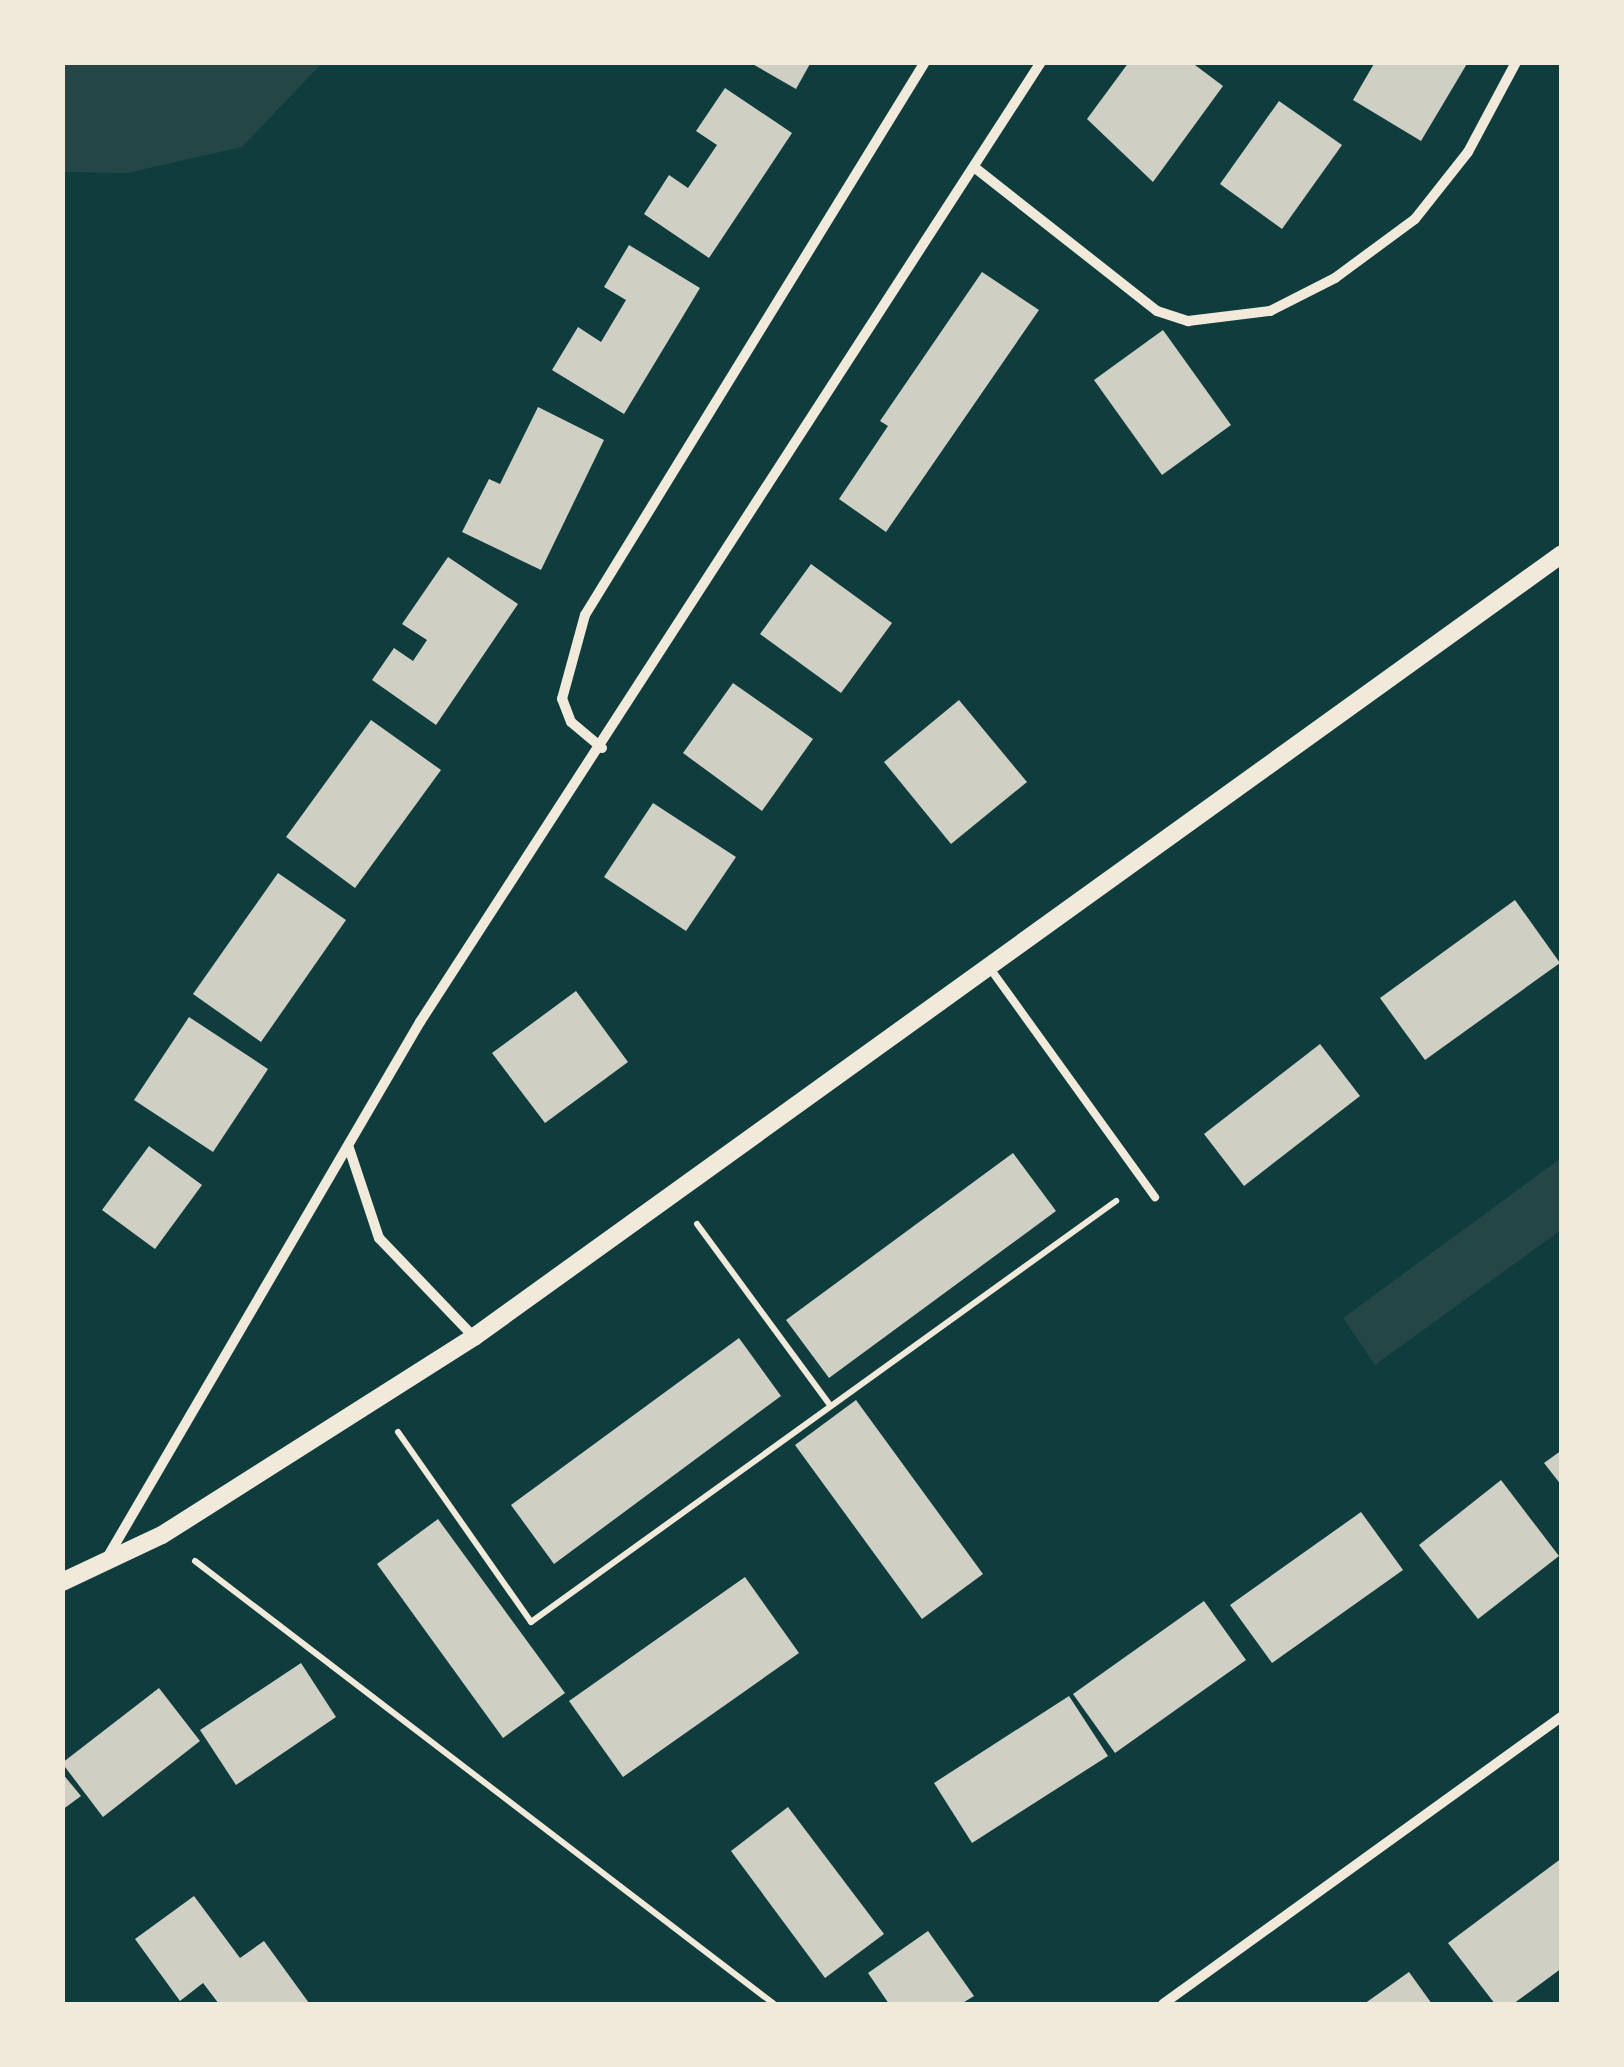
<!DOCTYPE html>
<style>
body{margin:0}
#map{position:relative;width:1624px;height:2067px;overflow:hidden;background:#0f3d3e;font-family:Jost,sans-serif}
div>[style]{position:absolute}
.green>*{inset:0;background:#244646}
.building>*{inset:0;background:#cfcfc3}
.path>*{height:6px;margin:-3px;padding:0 3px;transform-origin:3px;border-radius:3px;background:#f1e9da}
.service>*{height:8px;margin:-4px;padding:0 4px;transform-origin:4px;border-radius:4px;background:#f1e9da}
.minor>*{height:10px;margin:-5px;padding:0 5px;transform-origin:5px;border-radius:5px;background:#f1e9da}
.tertiary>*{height:18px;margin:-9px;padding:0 9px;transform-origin:9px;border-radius:9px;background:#f1e9da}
span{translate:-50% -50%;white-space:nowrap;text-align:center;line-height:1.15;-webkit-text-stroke:10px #f1e9da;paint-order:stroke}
.frame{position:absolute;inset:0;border:65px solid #f1e9da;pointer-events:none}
</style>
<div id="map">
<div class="green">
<div style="clip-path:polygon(63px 62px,322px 62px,322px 63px,242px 147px,127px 173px,63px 172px)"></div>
<div style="clip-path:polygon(1561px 1158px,1561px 1230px,1375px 1365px,1343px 1318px)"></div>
</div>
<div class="building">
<div style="clip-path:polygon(749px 62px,811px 62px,796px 89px)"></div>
<div style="clip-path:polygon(1129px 62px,1191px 62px,1223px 86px,1153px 182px,1087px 119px)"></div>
<div style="clip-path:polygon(1375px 62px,1468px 62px,1421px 141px,1353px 100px)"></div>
<div style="clip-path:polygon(725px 88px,792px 133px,709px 258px,644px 214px,669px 175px,688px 188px,717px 145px,696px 131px)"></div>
<div style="clip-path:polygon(1279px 101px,1342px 145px,1282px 229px,1220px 184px)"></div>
<div style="clip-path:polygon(629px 245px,700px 288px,624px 414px,552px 370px,578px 327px,601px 342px,626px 300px,604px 287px)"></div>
<div style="clip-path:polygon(982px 272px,1039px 310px,886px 532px,839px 499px,888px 426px,880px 421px)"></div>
<div style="clip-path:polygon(1163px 330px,1231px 425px,1162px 475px,1094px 380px)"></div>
<div style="clip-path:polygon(538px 407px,604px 440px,541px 570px,462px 532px,489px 479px,500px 484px)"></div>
<div style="clip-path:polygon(448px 557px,518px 604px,436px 725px,372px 680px,394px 648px,413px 661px,427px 640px,402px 624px)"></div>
<div style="clip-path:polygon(811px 564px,892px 623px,841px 693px,760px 634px)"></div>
<div style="clip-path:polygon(733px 683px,813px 739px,762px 811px,683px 753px)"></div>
<div style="clip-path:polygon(959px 700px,1027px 782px,951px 844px,884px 762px)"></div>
<div style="clip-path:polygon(371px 720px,441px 770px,355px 888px,286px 837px)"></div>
<div style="clip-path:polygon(653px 803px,736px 857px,686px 931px,604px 877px)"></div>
<div style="clip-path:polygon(278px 873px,346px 920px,261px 1042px,193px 994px)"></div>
<div style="clip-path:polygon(1515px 900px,1560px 963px,1425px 1060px,1380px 998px)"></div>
<div style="clip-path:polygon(576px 991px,628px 1062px,545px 1123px,492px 1053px)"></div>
<div style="clip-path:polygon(189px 1017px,268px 1069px,213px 1152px,134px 1100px)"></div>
<div style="clip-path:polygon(1320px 1044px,1360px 1096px,1244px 1186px,1204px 1134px)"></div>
<div style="clip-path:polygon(149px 1146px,202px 1185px,155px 1249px,102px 1210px)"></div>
<div style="clip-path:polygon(1013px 1153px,1056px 1211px,829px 1378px,786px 1320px)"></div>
<div style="clip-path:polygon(739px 1338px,781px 1396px,554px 1564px,511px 1505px)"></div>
<div style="clip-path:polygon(856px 1400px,983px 1574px,922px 1619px,795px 1445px)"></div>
<div style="clip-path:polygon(1562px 1450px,1562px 1486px,1544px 1463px)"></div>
<div style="clip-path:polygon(1501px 1480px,1559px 1556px,1478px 1619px,1419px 1545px)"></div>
<div style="clip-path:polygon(1361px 1512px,1403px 1570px,1272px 1663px,1230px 1605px)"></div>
<div style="clip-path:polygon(438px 1519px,565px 1693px,503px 1738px,377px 1564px)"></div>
<div style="clip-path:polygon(745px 1577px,799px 1653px,623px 1777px,569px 1701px)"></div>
<div style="clip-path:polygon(1204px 1601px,1246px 1660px,1115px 1753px,1073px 1694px)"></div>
<div style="clip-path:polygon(301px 1663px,336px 1717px,236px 1785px,200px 1730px)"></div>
<div style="clip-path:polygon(159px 1688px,200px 1741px,103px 1817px,62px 1763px)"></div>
<div style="clip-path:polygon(1069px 1696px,1108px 1756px,972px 1843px,934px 1783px)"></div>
<div style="clip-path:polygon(62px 1773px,81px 1796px,62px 1810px)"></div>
<div style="clip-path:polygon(788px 1807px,884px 1934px,825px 1978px,731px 1851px)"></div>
<div style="clip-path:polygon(1562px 1858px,1562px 1968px,1513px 2004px,1495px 2004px,1448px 1943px)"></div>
<div style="clip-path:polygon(194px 1896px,240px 1958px,264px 1941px,309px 2003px,219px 2004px,203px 1983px,180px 2001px,135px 1939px)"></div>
<div style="clip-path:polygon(928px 1931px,974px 1996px,961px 2004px,889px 2004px,868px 1973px)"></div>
<div style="clip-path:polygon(1409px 1972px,1432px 2004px,1364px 2004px)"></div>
</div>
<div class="path">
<div style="left:697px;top:1224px;width:223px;rotate:53.7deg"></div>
<div style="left:398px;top:1432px;width:232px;rotate:55deg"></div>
<div style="left:531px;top:1622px;width:721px;rotate:-35.74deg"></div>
<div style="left:195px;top:1561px;width:729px;rotate:37.42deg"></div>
</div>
<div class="service">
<div style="left:989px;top:967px;width:284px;rotate:54.2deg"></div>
</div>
<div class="minor">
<div style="left:974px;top:167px;width:233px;rotate:38.2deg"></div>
<div style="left:1157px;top:311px;width:33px;rotate:18deg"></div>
<div style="left:1188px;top:321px;width:83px;rotate:-7deg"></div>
<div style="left:1270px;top:311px;width:73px;rotate:-26.9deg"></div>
<div style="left:1335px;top:278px;width:99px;rotate:-36.4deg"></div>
<div style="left:1415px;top:219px;width:85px;rotate:-51.7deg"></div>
<div style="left:1468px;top:152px;width:102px;rotate:-61.9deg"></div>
<div style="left:602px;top:748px;width:40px;rotate:-140deg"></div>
<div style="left:571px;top:722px;width:25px;rotate:-111deg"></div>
<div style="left:562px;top:699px;width:87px;rotate:-74.7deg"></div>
<div style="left:585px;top:615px;width:649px;rotate:-58.42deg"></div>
<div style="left:349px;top:1148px;width:95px;rotate:71.6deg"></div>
<div style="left:379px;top:1238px;width:137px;rotate:46.2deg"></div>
<div style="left:107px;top:1558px;width:621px;rotate:-59.72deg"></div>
<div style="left:420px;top:1022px;width:1143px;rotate:-57.1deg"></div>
<div style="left:1163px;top:2004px;width:492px;rotate:-35.8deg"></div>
</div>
<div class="tertiary">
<div style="left:62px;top:1582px;width:110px;rotate:-25.2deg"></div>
<div style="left:162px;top:1535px;width:370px;rotate:-32.4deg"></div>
<div style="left:474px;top:1337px;width:1340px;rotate:-35.74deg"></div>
</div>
<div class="frame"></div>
</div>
